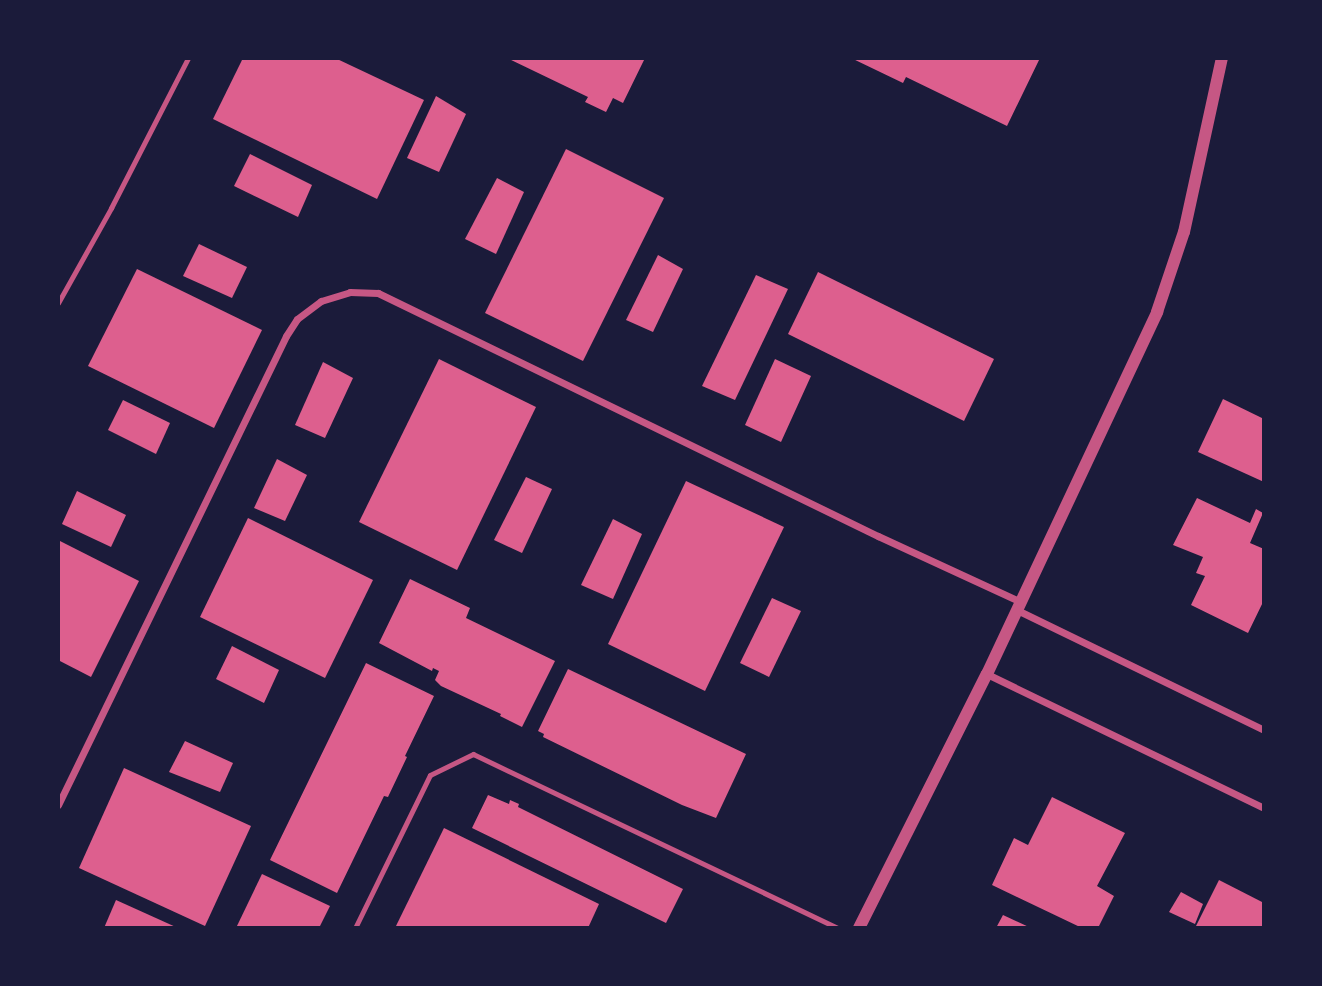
<!DOCTYPE html>
<style>
body{margin:0}
#map{position:relative;width:1322px;height:986px;overflow:hidden;background:#1b1b3a;font-family:Lato,sans-serif}
div>[style]{position:absolute}
.building>*{inset:0;background:#dd5f8e}
.service>*{height:5px;margin:-2.5px;padding:0 2.5px;transform-origin:2.5px;border-radius:2.5px;background:#c65784}
.minor>*{height:7px;margin:-3.5px;padding:0 3.5px;transform-origin:3.5px;border-radius:3.5px;background:#c65784}
.tertiary>*{height:12px;margin:-6px;padding:0 6px;transform-origin:6px;border-radius:6px;background:#c65784}
span{translate:-50% -50%;white-space:nowrap;text-align:center;line-height:1.15;-webkit-text-stroke:5px #1b1b3a;paint-order:stroke}
.frame{position:absolute;inset:0;border:60px solid #1b1b3a;pointer-events:none}
</style>
<div id="map">
<div class="building">
<div style="clip-path:polygon(243px 58px,335px 58px,424px 100px,377px 199px,213px 119px)"></div>
<div style="clip-path:polygon(507px 58px,645px 58px,623px 103px,613px 98px,606px 112px,585px 102px,588px 97px)"></div>
<div style="clip-path:polygon(851px 58px,1040px 58px,1007px 126px,906px 77px,903px 83px)"></div>
<div style="clip-path:polygon(436px 96px,466px 114px,439px 172px,407px 158px)"></div>
<div style="clip-path:polygon(566px 149px,664px 198px,583px 361px,485px 313px)"></div>
<div style="clip-path:polygon(250px 154px,312px 185px,298px 217px,234px 186px)"></div>
<div style="clip-path:polygon(497px 178px,524px 192px,496px 254px,465px 239px)"></div>
<div style="clip-path:polygon(199px 244px,247px 267px,232px 298px,183px 276px)"></div>
<div style="clip-path:polygon(658px 255px,683px 269px,653px 332px,626px 320px)"></div>
<div style="clip-path:polygon(137px 269px,262px 330px,214px 428px,88px 366px)"></div>
<div style="clip-path:polygon(818px 272px,994px 359px,964px 421px,788px 334px)"></div>
<div style="clip-path:polygon(756px 275px,788px 289px,735px 400px,702px 386px)"></div>
<div style="clip-path:polygon(439px 359px,536px 407px,457px 570px,359px 522px)"></div>
<div style="clip-path:polygon(775px 359px,811px 376px,781px 442px,745px 425px)"></div>
<div style="clip-path:polygon(323px 362px,353px 378px,325px 438px,295px 425px)"></div>
<div style="clip-path:polygon(1223px 399px,1264px 419px,1264px 482px,1198px 452px)"></div>
<div style="clip-path:polygon(123px 400px,170px 423px,156px 454px,108px 430px)"></div>
<div style="clip-path:polygon(277px 459px,307px 475px,285px 521px,254px 508px)"></div>
<div style="clip-path:polygon(526px 477px,552px 489px,522px 553px,494px 540px)"></div>
<div style="clip-path:polygon(686px 481px,784px 527px,705px 691px,608px 644px)"></div>
<div style="clip-path:polygon(77px 491px,126px 515px,111px 547px,62px 524px)"></div>
<div style="clip-path:polygon(1197px 498px,1250px 523px,1256px 509px,1263px 513px,1250px 543px,1264px 549px,1264px 600px,1248px 633px,1191px 605px,1205px 576px,1196px 573px,1203px 557px,1173px 545px)"></div>
<div style="clip-path:polygon(248px 518px,373px 580px,325px 678px,200px 617px)"></div>
<div style="clip-path:polygon(613px 519px,642px 534px,613px 599px,581px 585px)"></div>
<div style="clip-path:polygon(58px 540px,139px 581px,91px 677px,58px 660px)"></div>
<div style="clip-path:polygon(410px 579px,470px 608px,466px 618px,555px 661px,522px 727px,500px 716px,501px 714px,441px 686px,435px 680px,439px 671px,433px 668px,432px 671px,379px 643px)"></div>
<div style="clip-path:polygon(772px 598px,801px 611px,769px 677px,740px 663px)"></div>
<div style="clip-path:polygon(232px 646px,279px 670px,264px 703px,216px 679px)"></div>
<div style="clip-path:polygon(366px 663px,434px 696px,405px 756px,407px 757px,388px 797px,384px 796px,337px 893px,270px 860px)"></div>
<div style="clip-path:polygon(568px 669px,746px 754px,716px 818px,682px 805px,543px 737px,544px 734px,538px 731px)"></div>
<div style="clip-path:polygon(185px 741px,233px 763px,220px 792px,169px 772px)"></div>
<div style="clip-path:polygon(124px 768px,251px 826px,205px 926px,79px 868px)"></div>
<div style="clip-path:polygon(488px 795px,509px 804px,510px 800px,519px 804px,518px 807px,683px 889px,666px 923px,472px 828px)"></div>
<div style="clip-path:polygon(1052px 797px,1125px 833px,1097px 886px,1114px 896px,1098px 928px,1082px 928px,992px 885px,1014px 838px,1028px 845px)"></div>
<div style="clip-path:polygon(444px 828px,599px 904px,588px 928px,395px 928px)"></div>
<div style="clip-path:polygon(262px 874px,330px 906px,319px 928px,236px 928px)"></div>
<div style="clip-path:polygon(1219px 880px,1264px 903px,1264px 928px,1195px 928px)"></div>
<div style="clip-path:polygon(1181px 892px,1203px 904px,1195px 924px,1169px 912px)"></div>
<div style="clip-path:polygon(116px 900px,178px 928px,104px 928px)"></div>
<div style="clip-path:polygon(1003px 915px,1031px 928px,996px 928px)"></div>
</div>
<div class="service">
<div style="left:58px;top:303px;width:109px;rotate:-60.8deg"></div>
<div style="left:111px;top:208px;width:169px;rotate:-62.8deg"></div>
<div style="left:355px;top:928px;width:170px;rotate:-63.9deg"></div>
<div style="left:430px;top:775px;width:48px;rotate:-26deg"></div>
<div style="left:473px;top:754px;width:404px;rotate:25.5deg"></div>
</div>
<div class="minor">
<div style="left:1017px;top:610px;width:275px;rotate:25.9deg"></div>
<div style="left:987px;top:674px;width:308px;rotate:25.8deg"></div>
<div style="left:58px;top:805px;width:521px;rotate:-64.07deg"></div>
<div style="left:286px;top:336px;width:20px;rotate:-57deg"></div>
<div style="left:297px;top:319px;width:30px;rotate:-37deg"></div>
<div style="left:321px;top:301px;width:30px;rotate:-17deg"></div>
<div style="left:350px;top:292px;width:28px;rotate:2deg"></div>
<div style="left:378px;top:293px;width:556px;rotate:25.92deg"></div>
<div style="left:878px;top:536px;width:157px;rotate:24.8deg"></div>
</div>
<div class="tertiary">
<div style="left:859px;top:928px;width:284px;rotate:-63.3deg"></div>
<div style="left:987px;top:674px;width:400px;rotate:-64.8deg"></div>
<div style="left:1157px;top:312px;width:84px;rotate:-71.4deg"></div>
<div style="left:1184px;top:232px;width:178px;rotate:-77.7deg"></div>
</div>
<div class="frame"></div>
</div>
